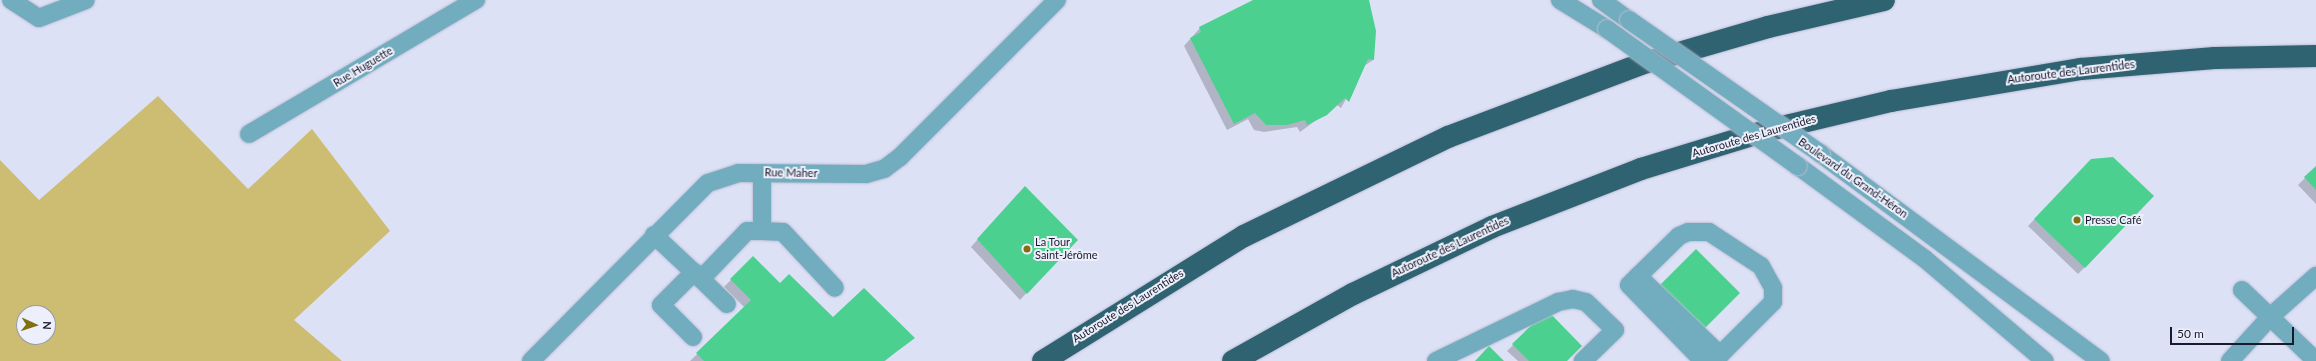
<!DOCTYPE html>
<meta charset="utf-8">
<style>
body{margin:0}
#map{position:relative;width:2316px;height:361px;overflow:hidden;background:#dde1f6;font-family:Lato,sans-serif}
div>[style]{position:absolute}
.green>*{inset:0;background:#ccbd72}
.shadow>*{inset:0;background:#0003}
.building>*{inset:0;background:#4cd090}
.roads{filter:drop-shadow(0 0 1px #babdd2) drop-shadow(0 0 1px #babdd2)}
.minor>*{height:18px;margin:-9px;padding:0 9px;transform-origin:9px;border-radius:9px;background:#71adbf}
.highway>*{height:22px;margin:-11px;padding:0 11px;transform-origin:11px;border-radius:11px;background:#306372}
.bridges{filter:drop-shadow(0 0 1px #babdd2) drop-shadow(0 0 1px #babdd2)}
.minor-bridge>*{height:18px;margin:-9px;padding:0 9px;transform-origin:9px;border-radius:9px;background:#71adbf}
.dots>*{width:11px;height:11px;translate:-50% -50%;box-sizing:border-box;border:2px solid #edeffa;border-radius:50%}
span{translate:-50% -50%;white-space:nowrap;text-align:center;line-height:1.15;-webkit-text-stroke:4px #edeffa;paint-order:stroke}
.street-label{font-size:11px;color:#181a2d}
.poi-label{font-size:11px;color:#181a2d}
.left{translate:0 -50%;text-align:left}
.north{position:absolute;left:16px;top:305px;width:40px;height:40px;box-sizing:border-box;background:#edeffa;border:1px solid #989aa8;border-radius:50%;rotate:93deg;font-size:11px;font-weight:700;line-height:16px;text-align:center;color:#181a2d}
.north::after{content:'';display:block;margin:auto;width:14px;height:18px;background:#81700f;clip-path:polygon(50% 0,100% 100%,50% 72%,0 100%)}
.scale{position:absolute;left:2170px;top:327px;width:124px;height:18px;box-sizing:border-box;border:2px solid #181a2d;border-top:0;padding-left:5px;font-size:12px;line-height:14px;white-space:nowrap;color:#181a2d;-webkit-text-stroke:3px #edeffa;paint-order:stroke}
</style>
<div id="map">
<div class="green">
<div style="clip-path:polygon(evenodd,158px 96px,248px 189px,312px 129px,390px 231px,294px 320px,342px 361px,0 361px,0 160px,39px 200px,158px 96px,24px 313px,48px 313px,48px 337px,24px 337px,24px 313px)"></div>
</div>
<div class="shadow">
<div style="clip-path:polygon(1255px 0,1368px 0,1373px 60px,1364px 66px,1341px 108px,1337px 105px,1300px 132px,1297px 127px,1264px 132px,1254px 130px,1248px 119px,1227px 130px,1184px 46px,1200px 28px)"></div>
<div style="clip-path:polygon(2085px 167px,2085px 267px,2078px 274px,2028px 226px)"></div>
<div style="clip-path:polygon(2316px 167px,2316px 204px,2298px 185px)"></div>
<div style="clip-path:polygon(1018px 194px,1076px 240px,1020px 300px,971px 247px)"></div>
<div style="clip-path:polygon(753px 257px,780px 284px,833px 319px,913px 338px,885px 361px,690px 361px,745px 308px,724px 287px)"></div>
<div style="clip-path:polygon(1547px 312px,1565px 361px,1518px 361px,1507px 351px)"></div>
</div>
<div class="building">
<div style="clip-path:polygon(1253px 0,1369px 0,1376px 31px,1374px 60px,1368px 59px,1349px 102px,1345px 98px,1327px 115px,1307px 125px,1305px 120px,1287px 125px,1266px 125px,1255px 113px,1234px 124px,1190px 38px,1201px 32px,1199px 27px)"></div>
<div style="clip-path:polygon(2113px 157px,2154px 196px,2085px 268px,2034px 219px,2091px 159px)"></div>
<div style="clip-path:polygon(2316px 166px,2316px 190px,2304px 177px)"></div>
<div style="clip-path:polygon(1025px 186px,1078px 240px,1027px 294px,977px 239px)"></div>
<div style="clip-path:polygon(1696px 249px,1740px 293px,1699px 334px,1655px 290px)"></div>
<div style="clip-path:polygon(753px 256px,780px 283px,789px 274px,833px 317px,864px 288px,915px 338px,884px 361px,704px 361px,696px 353px,751px 300px,730px 279px)"></div>
<div style="clip-path:polygon(1547px 310px,1582px 346px,1567px 361px,1529px 361px,1512px 344px)"></div>
<div style="clip-path:polygon(1489px 346px,1504px 361px,1475px 361px)"></div>
</div>
<div class="roads">
<div class="minor">
<div style="left:11px;top:0;width:33px;rotate:33deg"></div>
<div style="left:39px;top:18px;width:50px;rotate:-21deg"></div>
<div style="left:1560px;top:0;width:55px;rotate:31.7deg"></div>
<div style="left:1601px;top:0;width:34px;rotate:36deg"></div>
<div style="left:249px;top:134px;width:264px;rotate:-30.6deg"></div>
<div style="left:1821px;top:154px;width:348px;rotate:36.5deg"></div>
<div style="left:1798px;top:166px;width:157px;rotate:36.2deg"></div>
<div style="left:1925px;top:259px;width:157px;rotate:40.4deg"></div>
<div style="left:762px;top:231px;width:21px;rotate:3deg"></div>
<div style="left:783px;top:232px;width:76px;rotate:47.1deg"></div>
<div style="left:654px;top:235px;width:64px;rotate:43.1deg"></div>
<div style="left:701px;top:279px;width:66px;rotate:-46.2deg"></div>
<div style="left:747px;top:231px;width:15px"></div>
<div style="left:762px;top:231px;width:58px;rotate:-90deg"></div>
<div style="left:1638px;top:276px;width:114px;rotate:43.9deg"></div>
<div style="left:701px;top:279px;width:36px;rotate:44deg"></div>
<div style="left:2242px;top:290px;width:103px;rotate:43.8deg"></div>
<div style="left:693px;top:337px;width:45px;rotate:-135deg"></div>
<div style="left:661px;top:305px;width:47px;rotate:-45deg"></div>
<div style="left:531px;top:361px;width:251px;rotate:-45.2deg"></div>
<div style="left:708px;top:183px;width:32px;rotate:-18deg"></div>
<div style="left:738px;top:173px;width:128px;rotate:0.4deg"></div>
<div style="left:866px;top:174px;width:19px;rotate:-16deg"></div>
<div style="left:884px;top:169px;width:20px;rotate:-37deg"></div>
<div style="left:900px;top:157px;width:222px;rotate:-45deg"></div>
<div style="left:1436px;top:361px;width:136px;rotate:-25.8deg"></div>
<div style="left:1558px;top:302px;width:15px;rotate:-11deg"></div>
<div style="left:1573px;top:299px;width:13px;rotate:13deg"></div>
<div style="left:1586px;top:302px;width:40px;rotate:44deg"></div>
<div style="left:1615px;top:330px;width:45px;rotate:135.9deg"></div>
<div style="left:1703px;top:361px;width:106px;rotate:-134.2deg"></div>
<div style="left:1629px;top:285px;width:70px;rotate:-44.4deg"></div>
<div style="left:1679px;top:236px;width:10px;rotate:-24deg"></div>
<div style="left:1688px;top:232px;width:21px"></div>
<div style="left:1709px;top:232px;width:62px;rotate:33.2deg"></div>
<div style="left:1761px;top:266px;width:25px;rotate:61deg"></div>
<div style="left:1773px;top:288px;width:14px;rotate:90deg"></div>
<div style="left:1773px;top:302px;width:83px;rotate:135deg"></div>
<div style="left:2230px;top:361px;width:59px;rotate:-47.7deg"></div>
<div style="left:2270px;top:317px;width:62px;rotate:-41.7deg"></div>
</div>
<div class="highway">
<div style="left:1043px;top:361px;width:237px;rotate:-31.9deg"></div>
<div style="left:1244px;top:236px;width:227px;rotate:-25.9deg"></div>
<div style="left:1448px;top:137px;width:206px;rotate:-20.7deg"></div>
<div style="left:1641px;top:64px;width:132px;rotate:-16.2deg"></div>
<div style="left:1768px;top:27px;width:119px;rotate:-13.1deg"></div>
<div style="left:1233px;top:361px;width:137px;rotate:-29.2deg"></div>
<div style="left:1353px;top:294px;width:154px;rotate:-25.7deg"></div>
<div style="left:1492px;top:227px;width:160px;rotate:-21.3deg"></div>
<div style="left:1641px;top:169px;width:130px;rotate:-17deg"></div>
<div style="left:1765px;top:131px;width:130px;rotate:-13.4deg"></div>
<div style="left:1891px;top:101px;width:193px;rotate:-9.6deg"></div>
<div style="left:2081px;top:69px;width:134px;rotate:-4.7deg"></div>
<div style="left:2215px;top:58px;width:101px;rotate:-1.1deg"></div>
</div>
</div>
<div class="bridges">
<div class="minor-bridge">
<div style="left:1629px;top:20px;width:234px;rotate:34.9deg"></div>
<div style="left:1607px;top:29px;width:235px;rotate:35.7deg"></div>
</div>
</div>
<div class="dots">
<div style="left:2077px;top:220px;background:#81700f"></div>
<div style="left:1027px;top:249px;background:#81700f"></div>
</div>
<div class="street-label">
<span style="left:363px;top:67px;rotate:-31deg">Rue Huguette</span>
<span style="left:2071px;top:72px;rotate:-7deg">Autoroute des Laurentides</span>
<span style="left:1754px;top:136px;rotate:-16deg">Autoroute des Laurentides</span>
<span style="left:791px;top:173px;rotate:1deg">Rue Maher</span>
<span style="left:1853px;top:178px;rotate:35deg">Boulevard du Grand-Héron</span>
<span style="left:1450px;top:247px;rotate:-25deg">Autoroute des Laurentides</span>
<span style="left:1128px;top:306px;rotate:-32deg">Autoroute des Laurentides</span>
</div>
<div class="poi-label">
<span class="left" style="left:2085px;top:220px">Presse Café</span>
<span class="left" style="left:1035px;top:249px">La Tour<br>Saint-Jérôme</span>
</div>
<div class="north">N</div>
<div class="scale">50 m</div>
</div>
